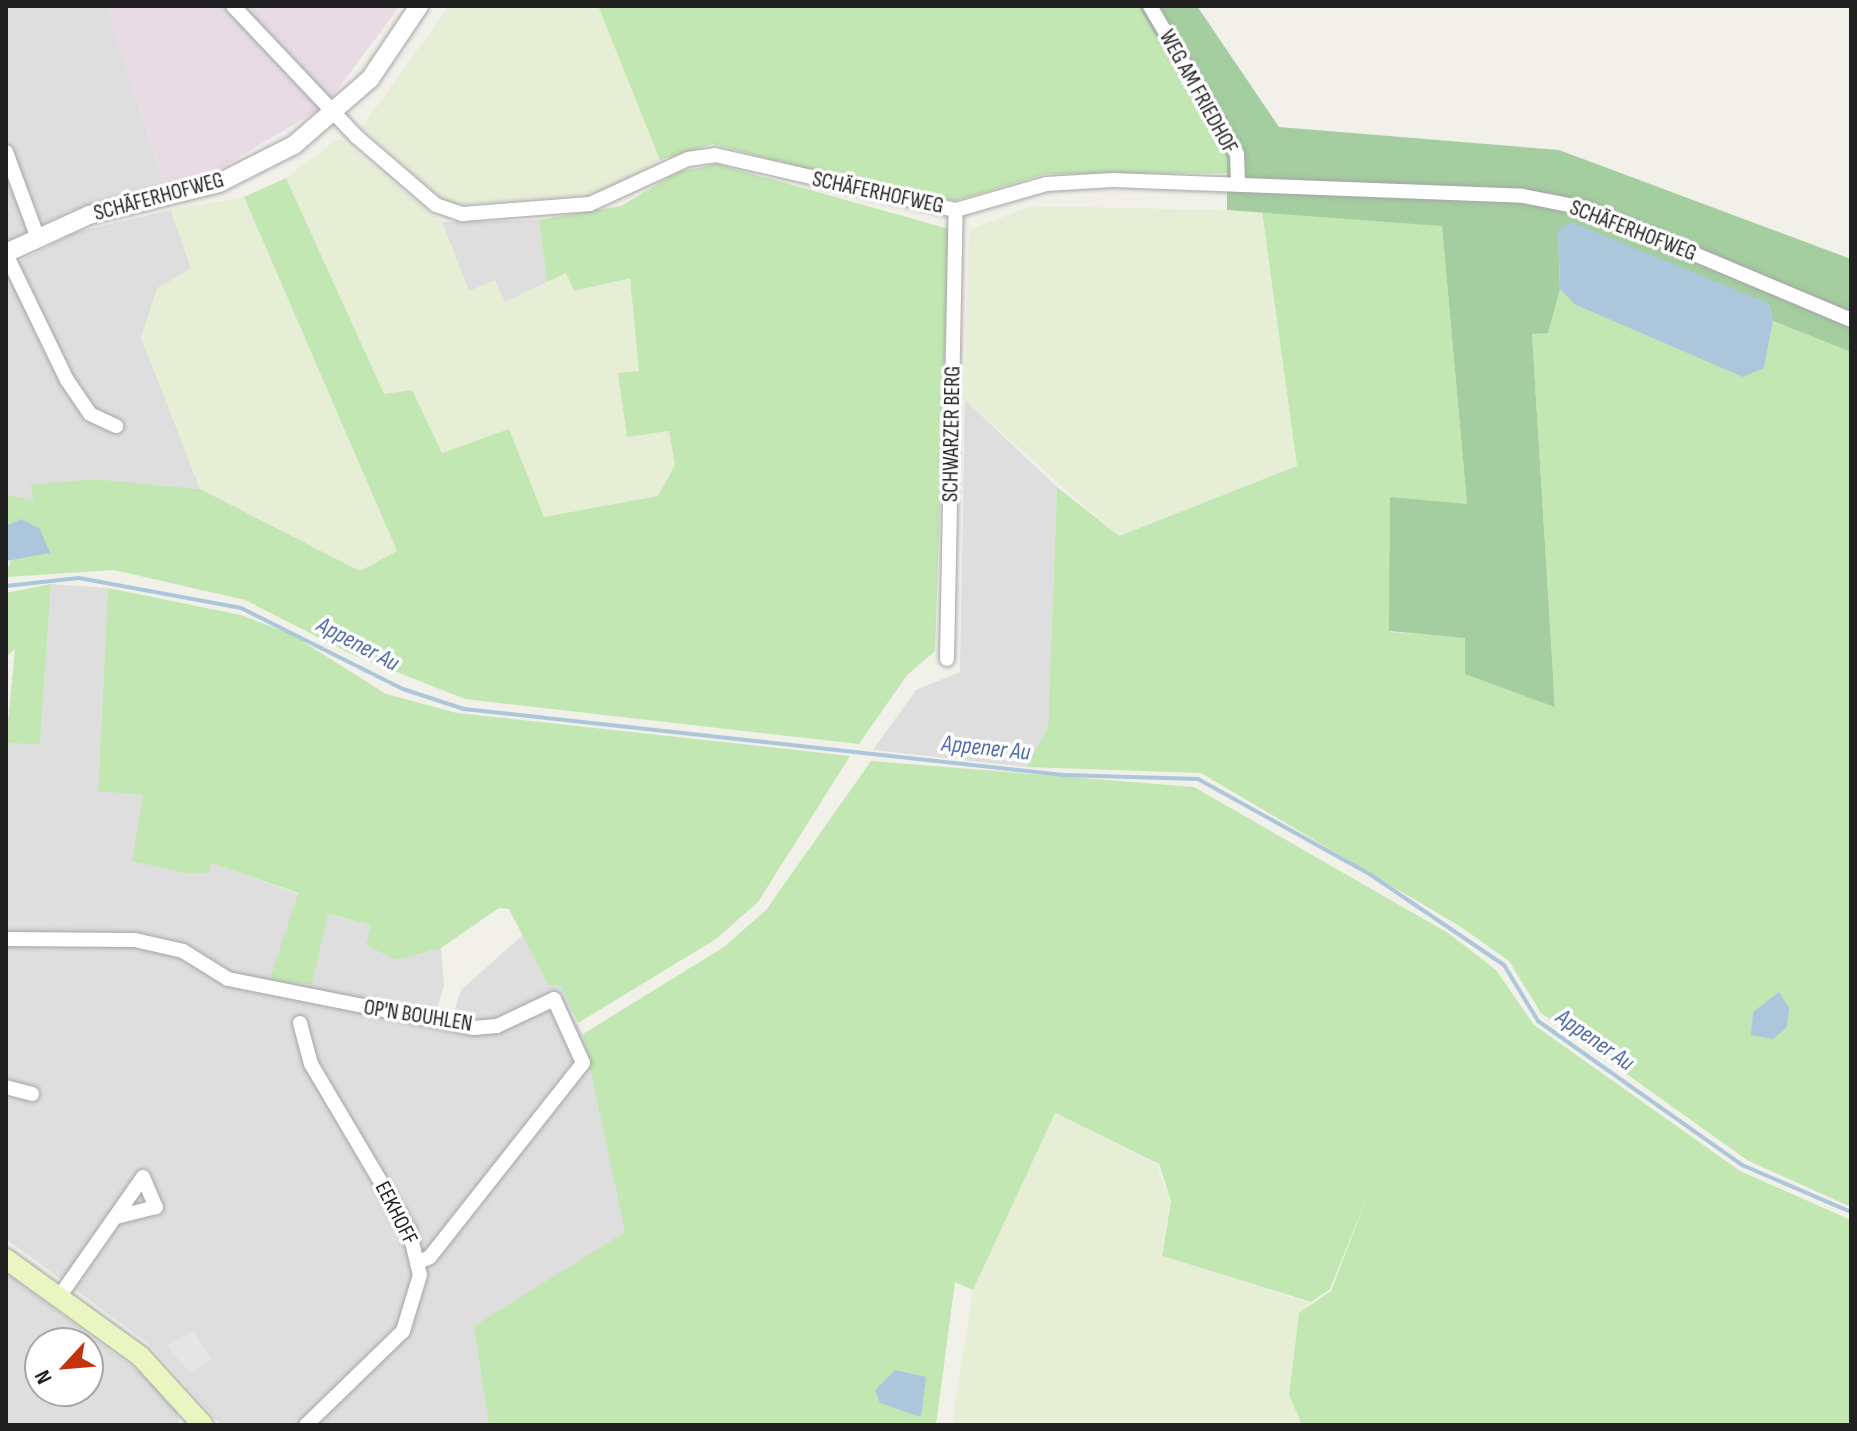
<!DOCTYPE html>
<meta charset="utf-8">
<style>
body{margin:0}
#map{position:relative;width:1857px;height:1431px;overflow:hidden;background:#f1f0e9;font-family:"Sofia Sans Condensed",sans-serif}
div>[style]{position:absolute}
.residential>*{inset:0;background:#dfdede}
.industrial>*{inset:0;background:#e9dbe4}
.farmland>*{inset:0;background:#e7eed6}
.grass>*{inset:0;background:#c2e7b3}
.forest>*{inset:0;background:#a4cda0}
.parking>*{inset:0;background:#e5e5e5}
.water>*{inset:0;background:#acc7db}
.stream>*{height:4px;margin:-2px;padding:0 2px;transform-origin:2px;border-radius:2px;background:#acc7db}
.roads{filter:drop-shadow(0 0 2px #a5a5a5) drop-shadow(0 0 2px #a5a5a5)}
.minor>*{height:14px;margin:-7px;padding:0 7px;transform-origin:7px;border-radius:7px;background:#fff}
.tertiary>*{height:18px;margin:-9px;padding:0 9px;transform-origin:9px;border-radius:9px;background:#fff}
.secondary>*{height:20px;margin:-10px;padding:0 10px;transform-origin:10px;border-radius:10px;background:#e9f6c2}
span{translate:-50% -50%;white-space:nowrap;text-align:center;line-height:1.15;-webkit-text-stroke:7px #fff;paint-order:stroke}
.street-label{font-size:22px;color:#212121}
.water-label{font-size:24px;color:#536dac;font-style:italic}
.frame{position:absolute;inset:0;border:8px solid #212121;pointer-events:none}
.north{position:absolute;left:24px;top:1327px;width:80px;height:80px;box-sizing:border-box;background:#fff;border:2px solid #a6a6a6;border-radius:50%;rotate:244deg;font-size:22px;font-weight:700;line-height:32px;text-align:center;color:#212121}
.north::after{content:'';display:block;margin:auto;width:28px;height:36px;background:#c5330e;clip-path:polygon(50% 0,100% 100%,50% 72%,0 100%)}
</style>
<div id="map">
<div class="residential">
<div style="clip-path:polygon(6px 6px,107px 6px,164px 184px,73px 210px,6px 243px)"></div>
<div style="clip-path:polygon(171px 210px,191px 269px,191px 461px,200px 489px,95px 479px,30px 486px,35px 502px,6px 494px,6px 268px,76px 232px)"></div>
<div style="clip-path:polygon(539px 220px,547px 282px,505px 302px,469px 291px,442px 222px)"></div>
<div style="clip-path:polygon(965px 400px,1057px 487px,1048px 727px,1026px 767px,873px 750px,916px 690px,960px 672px)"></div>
<div style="clip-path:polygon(51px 584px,108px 588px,98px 790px,143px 795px,210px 862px,298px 894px,271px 979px,312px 985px,327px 914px,371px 925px,396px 960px,441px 948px,444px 986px,435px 1015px,452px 1018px,461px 990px,525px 933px,548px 985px,560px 985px,593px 1059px,626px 1232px,475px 1326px,489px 1425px,221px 1425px,149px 1344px,6px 1239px,6px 743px,40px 743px)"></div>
<div style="clip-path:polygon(evenodd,6px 1273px,147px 1378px,176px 1410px,180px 1425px,6px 1425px,6px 1273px,40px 1343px,88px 1343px,88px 1391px,40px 1391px,40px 1343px)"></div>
</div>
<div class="industrial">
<div style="clip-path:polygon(107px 6px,400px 6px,325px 106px,221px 168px,164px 184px)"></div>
</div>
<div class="farmland">
<div style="clip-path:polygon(449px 6px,598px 6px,660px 160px,608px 193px,449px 205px,362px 127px)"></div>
<div style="clip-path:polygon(339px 138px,442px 222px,469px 291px,495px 280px,505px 302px,566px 273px,574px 291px,630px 277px,639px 372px,619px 374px,627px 437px,669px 431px,675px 465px,658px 496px,543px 517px,509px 430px,442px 453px,412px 390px,384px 395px,286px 178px)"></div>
<div style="clip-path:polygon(244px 197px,397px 551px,360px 571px,200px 489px,141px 338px,157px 288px,191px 269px,171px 210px)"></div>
<div style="clip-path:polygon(1032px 206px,1262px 211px,1297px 466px,1118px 536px,965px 400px,969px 230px)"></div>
<div style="clip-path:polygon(1054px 1113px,1157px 1165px,1170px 1201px,1161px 1256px,1312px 1304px,1299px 1313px,1289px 1394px,1302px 1425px,952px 1425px,973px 1290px)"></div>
</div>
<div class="grass">
<div style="clip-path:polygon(598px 6px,1138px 6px,1227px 158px,1227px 173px,1045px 174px,958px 200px,923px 200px,713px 144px,660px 160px)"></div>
<div style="clip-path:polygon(717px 164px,949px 229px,935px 651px,907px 675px,859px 744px,465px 699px,351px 654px,245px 600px,114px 570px,6px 577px,21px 519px,6px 526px,6px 494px,34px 501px,30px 485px,95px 479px,200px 489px,360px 571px,397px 551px,244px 197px,286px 178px,384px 394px,412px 390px,442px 453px,509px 429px,544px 517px,658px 496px,675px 465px,669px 431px,627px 437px,618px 373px,639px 371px,630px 278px,574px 291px,566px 273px,547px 282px,539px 220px,621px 206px,678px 172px)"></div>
<div style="clip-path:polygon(1262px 211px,1442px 225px,1467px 504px,1390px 632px,1465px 637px,1555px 706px,1532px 334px,1548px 332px,1560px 289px,1574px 304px,1764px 368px,1773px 321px,1851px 352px,1851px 1207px,1747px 1160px,1541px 1013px,1509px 961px,1461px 927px,1201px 773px,1026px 767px,1048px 727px,1057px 487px,1119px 536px,1297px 466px)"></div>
<div style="clip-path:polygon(51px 584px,40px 744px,6px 743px,15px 649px,6px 657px,6px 593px)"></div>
<div style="clip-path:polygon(108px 588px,241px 615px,291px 634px,386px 694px,457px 713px,850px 756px,758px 902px,716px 939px,578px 1023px,560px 985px,548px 985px,509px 909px,499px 908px,441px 948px,396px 960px,366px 945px,371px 925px,328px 914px,312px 985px,270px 979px,298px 893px,211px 863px,209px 873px,185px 873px,132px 861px,143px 795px,98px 791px)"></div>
<div style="clip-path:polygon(871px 761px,1194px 787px,1448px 933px,1496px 970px,1534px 1025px,1740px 1171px,1851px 1220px,1851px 1425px,1302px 1425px,1289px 1395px,1299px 1313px,1331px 1291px,1369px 1192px,1330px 1289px,1311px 1302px,1162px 1256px,1171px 1201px,1159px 1164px,1055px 1113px,973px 1290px,955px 1282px,936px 1425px,489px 1425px,474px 1326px,625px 1232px,583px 1034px,724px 947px,766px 910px)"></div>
</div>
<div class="forest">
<div style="clip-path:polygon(1138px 6px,1197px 6px,1279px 127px,1559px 150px,1851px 259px,1851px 352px,1773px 321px,1768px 303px,1558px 230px,1560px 289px,1548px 333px,1532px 334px,1555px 707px,1465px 674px,1465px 638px,1389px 631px,1390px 497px,1467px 504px,1442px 226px,1227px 210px,1227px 158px)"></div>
</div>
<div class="parking">
<div style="clip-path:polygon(194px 1330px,211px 1360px,190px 1373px,167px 1346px)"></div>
</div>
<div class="water">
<div style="clip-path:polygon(1571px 222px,1768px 303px,1773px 321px,1764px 368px,1743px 377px,1574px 304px,1560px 289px,1558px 230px)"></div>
<div style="clip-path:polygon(21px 519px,40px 529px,50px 553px,6px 561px,6px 526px)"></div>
<div style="clip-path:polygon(1779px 992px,1789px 1008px,1787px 1027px,1773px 1039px,1751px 1035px,1753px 1012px)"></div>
<div style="clip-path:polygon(895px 1370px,926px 1377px,921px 1417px,880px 1403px,875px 1390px)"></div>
</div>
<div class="stream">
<div style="left:6px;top:586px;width:73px;rotate:-6.3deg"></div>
<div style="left:79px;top:578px;width:165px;rotate:10.5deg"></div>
<div style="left:241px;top:608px;width:181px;rotate:26.6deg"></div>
<div style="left:403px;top:689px;width:64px;rotate:18.2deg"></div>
<div style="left:464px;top:709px;width:603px;rotate:6.29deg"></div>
<div style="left:1063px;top:775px;width:135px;rotate:1.7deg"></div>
<div style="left:1198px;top:779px;width:198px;rotate:29deg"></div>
<div style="left:1371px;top:875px;width:161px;rotate:34.1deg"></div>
<div style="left:1504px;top:965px;width:66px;rotate:58.7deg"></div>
<div style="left:1538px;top:1021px;width:250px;rotate:35.2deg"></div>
<div style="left:1742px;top:1165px;width:119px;rotate:23.3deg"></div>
</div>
<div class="roads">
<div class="minor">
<div style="left:233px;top:6px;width:180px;rotate:46.6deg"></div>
<div style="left:357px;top:137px;width:104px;rotate:40.7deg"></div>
<div style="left:436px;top:205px;width:28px;rotate:19deg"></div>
<div style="left:462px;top:214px;width:128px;rotate:-4.5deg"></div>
<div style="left:590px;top:204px;width:108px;rotate:-24.7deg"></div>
<div style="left:688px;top:159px;width:27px;rotate:-8deg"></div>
<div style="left:715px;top:155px;width:247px;rotate:12.9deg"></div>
<div style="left:956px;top:210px;width:94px;rotate:-16.1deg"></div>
<div style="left:1046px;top:184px;width:67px;rotate:-3.4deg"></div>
<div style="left:1113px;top:180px;width:410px;rotate:2.2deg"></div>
<div style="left:1523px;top:196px;width:63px;rotate:11deg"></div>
<div style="left:1585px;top:208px;width:289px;rotate:22.8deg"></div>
<div style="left:1150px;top:6px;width:172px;rotate:59.6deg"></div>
<div style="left:1237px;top:154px;width:27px;rotate:88deg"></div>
<div style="left:6px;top:152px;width:90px;rotate:69.7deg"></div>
<div style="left:6px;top:254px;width:140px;rotate:64.2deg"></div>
<div style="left:67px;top:380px;width:41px;rotate:55.9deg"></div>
<div style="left:90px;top:414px;width:29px;rotate:25deg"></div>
<div style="left:947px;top:659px;width:449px;rotate:-88.9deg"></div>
<div style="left:6px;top:939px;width:129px;rotate:0.4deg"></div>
<div style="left:135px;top:940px;width:49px;rotate:12.9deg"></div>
<div style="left:183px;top:951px;width:53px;rotate:31.9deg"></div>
<div style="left:228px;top:979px;width:250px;rotate:11.3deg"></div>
<div style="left:473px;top:1028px;width:24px;rotate:-5deg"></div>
<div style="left:497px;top:1026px;width:63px;rotate:-25.3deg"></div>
<div style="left:554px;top:999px;width:70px;rotate:65.6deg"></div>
<div style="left:583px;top:1063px;width:247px;rotate:128.3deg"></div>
<div style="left:430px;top:1257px;width:12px;rotate:156deg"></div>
<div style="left:300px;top:1023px;width:42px;rotate:75deg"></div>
<div style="left:311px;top:1064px;width:193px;rotate:59.4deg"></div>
<div style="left:409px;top:1230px;width:46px;rotate:76.3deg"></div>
<div style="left:420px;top:1275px;width:59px;rotate:106.9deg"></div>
<div style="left:403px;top:1331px;width:135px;rotate:135.9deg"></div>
<div style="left:6px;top:1087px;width:27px;rotate:15deg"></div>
<div style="left:59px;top:1297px;width:146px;rotate:-55deg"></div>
<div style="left:143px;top:1177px;width:33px;rotate:67deg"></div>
<div style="left:156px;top:1207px;width:41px;rotate:166deg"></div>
</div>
<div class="tertiary">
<div style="left:6px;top:253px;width:91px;rotate:-24.6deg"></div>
<div style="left:89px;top:215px;width:134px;rotate:-13.8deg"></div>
<div style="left:219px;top:183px;width:84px;rotate:-26.9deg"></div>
<div style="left:294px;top:145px;width:101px;rotate:-41deg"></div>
<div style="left:370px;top:79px;width:88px;rotate:-56.1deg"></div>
</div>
<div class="secondary">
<div style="left:6px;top:1259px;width:165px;rotate:35.9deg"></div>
<div style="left:140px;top:1356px;width:93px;rotate:47.6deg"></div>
</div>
</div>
<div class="street-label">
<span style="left:1198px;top:92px;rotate:61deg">WEG AM FRIEDHOF</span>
<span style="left:878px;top:193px;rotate:12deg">SCHÄFERHOFWEG</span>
<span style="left:159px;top:197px;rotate:-15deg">SCHÄFERHOFWEG</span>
<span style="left:1633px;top:231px;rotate:21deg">SCHÄFERHOFWEG</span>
<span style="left:952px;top:434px;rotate:-89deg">SCHWARZER BERG</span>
<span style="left:418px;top:1016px;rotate:9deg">OP'N BOUHLEN</span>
<span style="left:396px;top:1213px;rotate:63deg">EEKHOFF</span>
</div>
<div class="water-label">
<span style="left:358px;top:644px;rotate:28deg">Appener Au</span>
<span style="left:986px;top:748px;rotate:6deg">Appener Au</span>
<span style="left:1595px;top:1040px;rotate:35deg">Appener Au</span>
</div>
<div class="frame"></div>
<div class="north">N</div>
</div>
